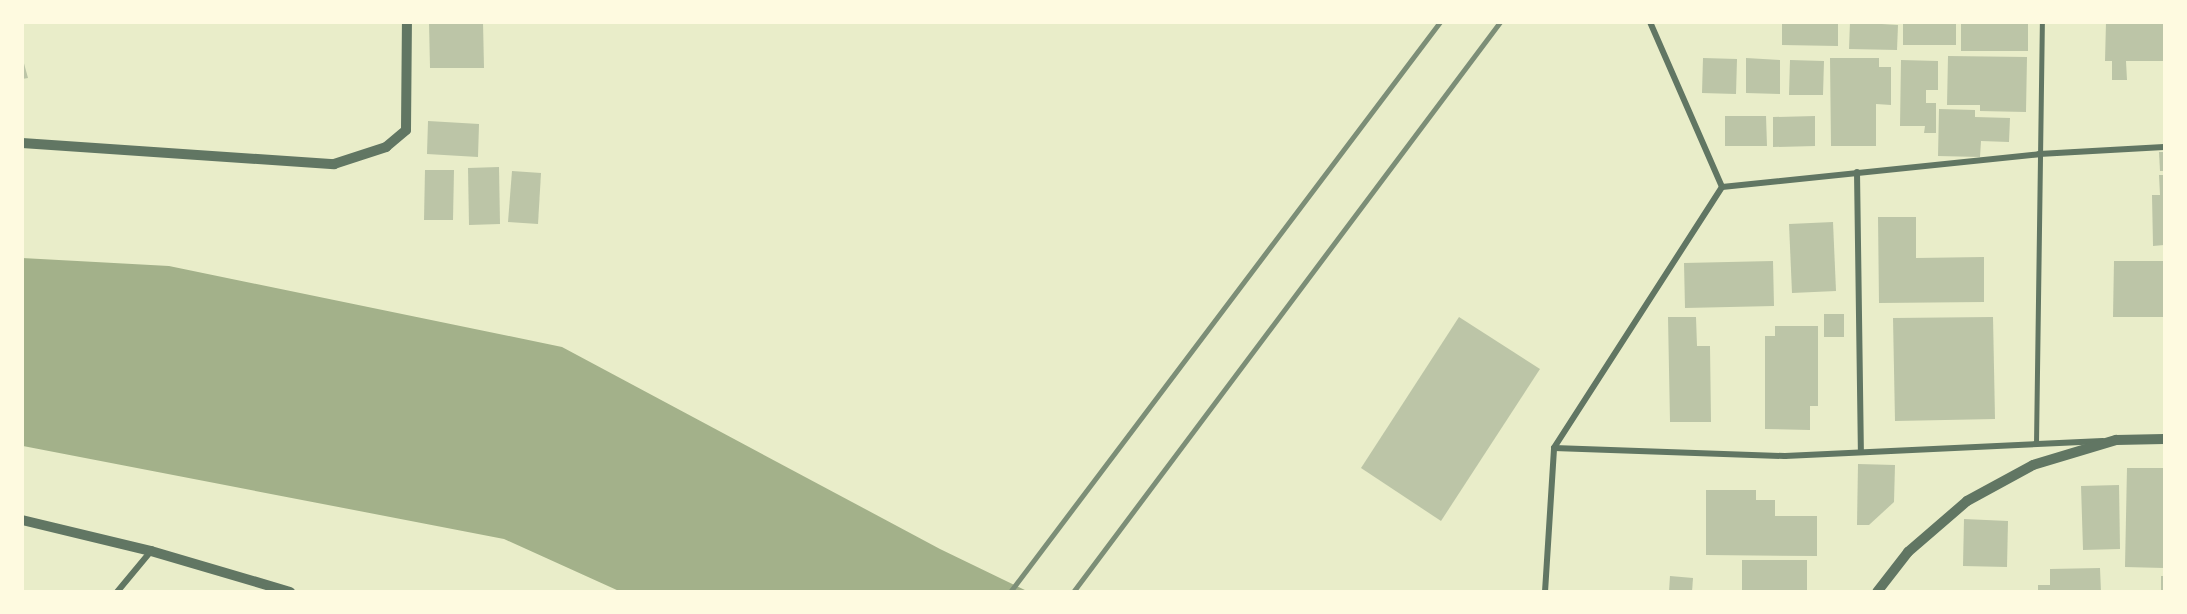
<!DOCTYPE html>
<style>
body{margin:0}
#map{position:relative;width:2187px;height:614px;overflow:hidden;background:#e9edc9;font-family:Montserrat,sans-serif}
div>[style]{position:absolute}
.water>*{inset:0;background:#a3b18a}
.building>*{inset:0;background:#bcc5a7}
.service>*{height:4.5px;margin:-2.25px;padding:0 2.25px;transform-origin:2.25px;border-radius:2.25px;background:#617663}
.minor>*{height:6px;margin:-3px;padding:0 3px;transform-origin:3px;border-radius:3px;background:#617663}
.tertiary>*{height:10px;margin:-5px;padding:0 5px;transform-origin:5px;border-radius:5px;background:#617663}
.rail>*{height:4.5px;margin:-2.25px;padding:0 2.25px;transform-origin:2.25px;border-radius:2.25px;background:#7c8e77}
span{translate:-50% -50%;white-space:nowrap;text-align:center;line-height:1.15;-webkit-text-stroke:4.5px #fefae0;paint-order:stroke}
.frame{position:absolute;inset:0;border:24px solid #fefae0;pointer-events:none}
</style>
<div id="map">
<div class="water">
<div style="clip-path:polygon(22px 258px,169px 266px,562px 347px,940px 549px,1027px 591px,619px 591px,504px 539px,23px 446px)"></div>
</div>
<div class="building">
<div style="clip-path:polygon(429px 22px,483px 22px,484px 68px,430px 68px)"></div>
<div style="clip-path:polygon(1782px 22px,1838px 22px,1838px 46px,1782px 45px)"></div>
<div style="clip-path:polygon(1850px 22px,1898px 25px,1897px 50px,1849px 49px)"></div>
<div style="clip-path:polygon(1903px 22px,1956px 22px,1956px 45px,1903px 45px)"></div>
<div style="clip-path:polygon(1961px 22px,2028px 22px,2028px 51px,1961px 51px)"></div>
<div style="clip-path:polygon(2106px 22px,2164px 22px,2164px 61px,2126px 61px,2127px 80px,2112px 80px,2112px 61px,2105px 61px)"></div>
<div style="clip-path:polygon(22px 56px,28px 78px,22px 79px)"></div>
<div style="clip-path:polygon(1948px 56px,2027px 57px,2026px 112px,1980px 111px,1980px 105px,1947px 105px)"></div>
<div style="clip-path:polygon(1703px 58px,1737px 59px,1736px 94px,1702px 93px)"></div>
<div style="clip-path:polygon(1746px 58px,1780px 60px,1780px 94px,1746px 93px)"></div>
<div style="clip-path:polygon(1830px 58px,1879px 58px,1879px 67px,1891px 67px,1891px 105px,1876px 104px,1876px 146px,1831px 146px)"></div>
<div style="clip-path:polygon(1790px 60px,1824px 61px,1823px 95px,1789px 95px)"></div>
<div style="clip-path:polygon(1901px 60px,1938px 61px,1938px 90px,1926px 90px,1926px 103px,1936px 103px,1936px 133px,1924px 133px,1925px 126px,1900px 126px)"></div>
<div style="clip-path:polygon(1939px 109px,1975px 110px,1975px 117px,2010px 118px,2009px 142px,1981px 141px,1980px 157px,1938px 156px)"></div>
<div style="clip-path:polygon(1725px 116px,1766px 116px,1767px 146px,1725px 146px)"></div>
<div style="clip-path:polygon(1815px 116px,1815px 146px,1773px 147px,1773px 117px)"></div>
<div style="clip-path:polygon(428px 121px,479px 124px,478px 157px,427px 154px)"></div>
<div style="clip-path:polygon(2159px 152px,2164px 152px,2164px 171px,2160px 171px)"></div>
<div style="clip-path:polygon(499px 167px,500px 224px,469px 225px,468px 168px)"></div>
<div style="clip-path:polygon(425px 170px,454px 170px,453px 220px,424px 220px)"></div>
<div style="clip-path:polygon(512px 171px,541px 173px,538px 224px,508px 222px)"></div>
<div style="clip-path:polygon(2159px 175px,2164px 175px,2164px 245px,2153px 246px,2152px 195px,2160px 195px)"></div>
<div style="clip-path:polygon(1878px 217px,1916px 217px,1916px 258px,1984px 257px,1984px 302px,1879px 303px)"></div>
<div style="clip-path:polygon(1833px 222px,1836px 291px,1792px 293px,1789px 224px)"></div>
<div style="clip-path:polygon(1773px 261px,1774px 306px,1685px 308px,1684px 263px)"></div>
<div style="clip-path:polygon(2114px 261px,2164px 261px,2164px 317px,2113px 317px)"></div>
<div style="clip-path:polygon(1824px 314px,1844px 314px,1844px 337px,1824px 337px)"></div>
<div style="clip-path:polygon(1459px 317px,1540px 369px,1441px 521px,1361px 468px)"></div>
<div style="clip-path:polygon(1668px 317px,1696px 317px,1697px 346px,1710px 346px,1711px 422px,1670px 422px)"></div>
<div style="clip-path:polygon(1993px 317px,1995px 419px,1895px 421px,1893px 318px)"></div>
<div style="clip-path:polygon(1775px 326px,1818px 326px,1818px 406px,1810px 406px,1810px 430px,1765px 429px,1765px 336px,1775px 336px)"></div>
<div style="clip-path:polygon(1858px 464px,1895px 465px,1894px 502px,1869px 525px,1857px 525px)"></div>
<div style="clip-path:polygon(2127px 468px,2164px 468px,2164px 568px,2125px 567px)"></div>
<div style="clip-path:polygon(2119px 485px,2120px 549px,2083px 550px,2081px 486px)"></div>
<div style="clip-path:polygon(1706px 490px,1756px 490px,1756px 500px,1775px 500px,1775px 516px,1817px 516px,1817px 556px,1706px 555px)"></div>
<div style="clip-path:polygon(1964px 519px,2008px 521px,2007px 567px,1963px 566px)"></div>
<div style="clip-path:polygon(1742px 560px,1807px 560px,1807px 592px,1742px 592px)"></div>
<div style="clip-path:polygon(2100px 568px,2101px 592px,2038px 592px,2038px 585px,2050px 585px,2050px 569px)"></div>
<div style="clip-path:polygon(1670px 576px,1693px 578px,1692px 592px,1669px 592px)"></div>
<div style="clip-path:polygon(2161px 576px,2164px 576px,2164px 592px,2161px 592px)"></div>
</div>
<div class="service">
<div style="left:2036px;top:444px;width:422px;rotate:-89.2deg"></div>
</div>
<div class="minor">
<div style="left:1650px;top:22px;width:180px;rotate:66.4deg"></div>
<div style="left:1857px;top:172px;width:280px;rotate:89.2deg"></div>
<div style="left:1722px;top:187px;width:310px;rotate:122.8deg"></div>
<div style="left:1554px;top:448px;width:231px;rotate:2deg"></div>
<div style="left:1785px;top:456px;width:318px;rotate:-2.7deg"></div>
<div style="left:1722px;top:187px;width:319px;rotate:-5.9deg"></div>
<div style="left:2039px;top:154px;width:125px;rotate:-3.2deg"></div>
<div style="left:117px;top:592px;width:53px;rotate:-50.3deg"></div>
<div style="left:1545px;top:592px;width:144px;rotate:-86.4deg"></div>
</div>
<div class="tertiary">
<div style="left:22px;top:143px;width:313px;rotate:3.9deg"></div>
<div style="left:334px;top:164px;width:55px;rotate:-18.1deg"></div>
<div style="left:386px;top:147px;width:26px;rotate:-40deg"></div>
<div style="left:406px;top:130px;width:108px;rotate:-89.5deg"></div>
<div style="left:22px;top:520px;width:133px;rotate:13.5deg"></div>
<div style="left:151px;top:551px;width:145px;rotate:16.4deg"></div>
<div style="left:1877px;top:592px;width:51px;rotate:-52.2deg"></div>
<div style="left:1908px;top:552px;width:78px;rotate:-40.8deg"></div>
<div style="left:1967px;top:501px;width:75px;rotate:-28.6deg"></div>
<div style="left:2033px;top:465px;width:87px;rotate:-16.8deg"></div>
<div style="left:2116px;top:440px;width:48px;rotate:-1.2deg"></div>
</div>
<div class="rail">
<div style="left:1010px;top:592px;width:714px;rotate:-52.97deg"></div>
<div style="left:1073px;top:592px;width:712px;rotate:-53.16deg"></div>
</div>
<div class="frame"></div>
</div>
